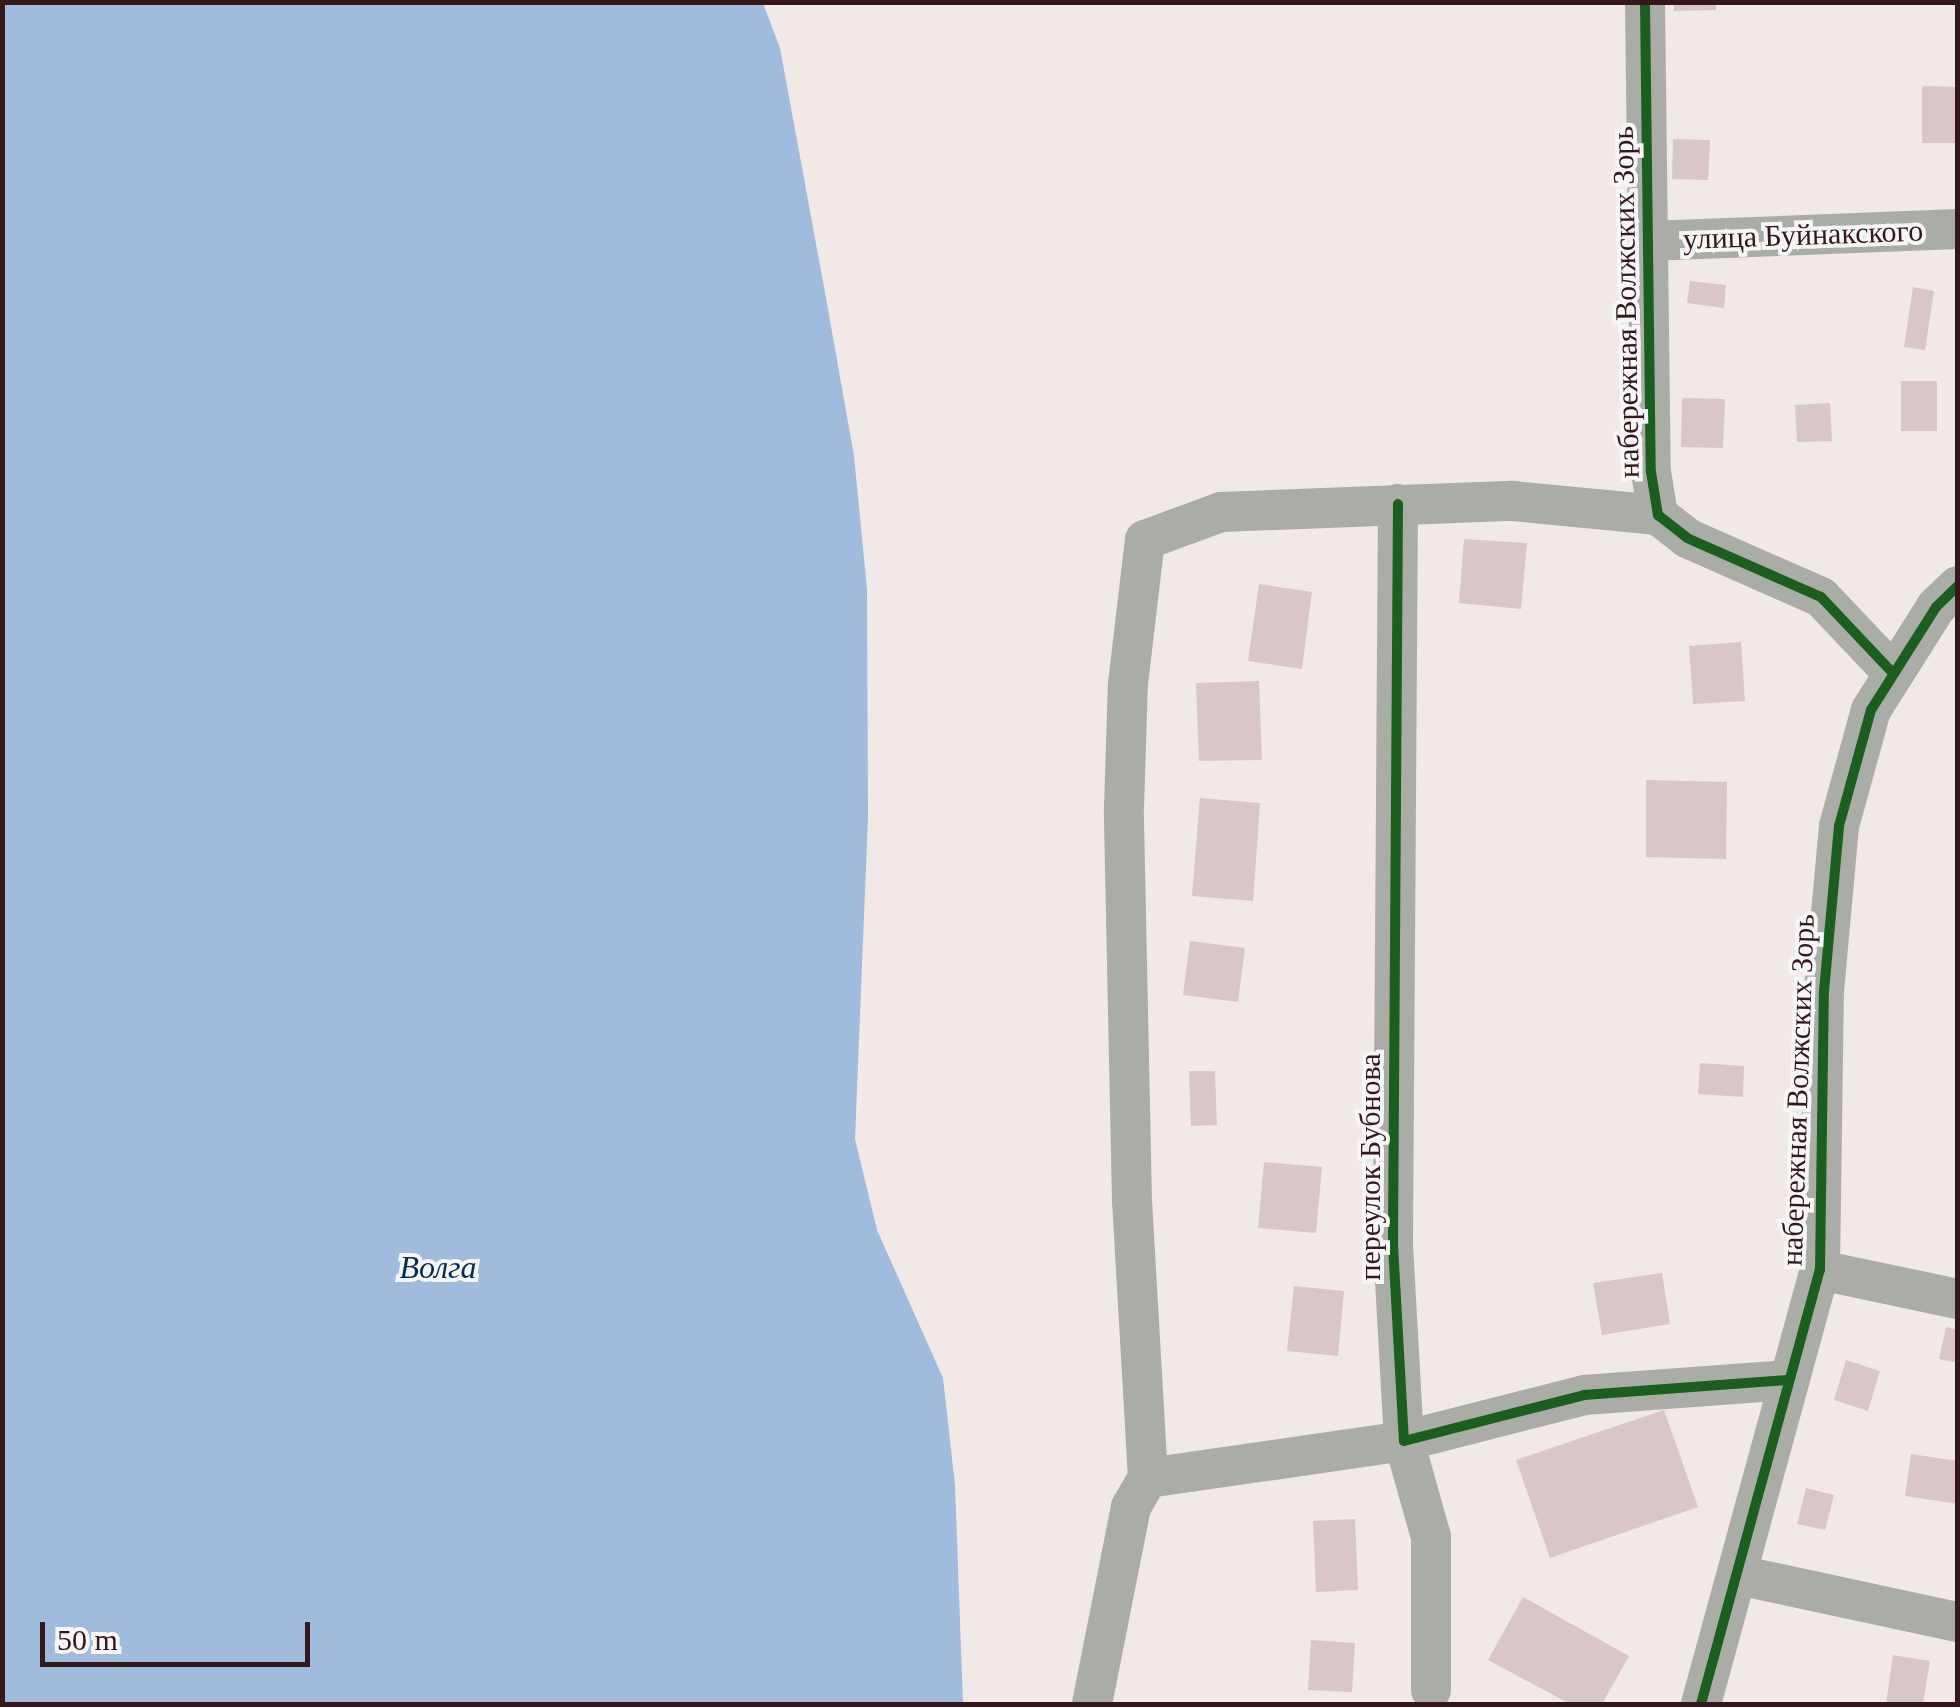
<!DOCTYPE html>
<meta charset="utf-8">
<style>
body{margin:0}
#map{position:relative;width:1960px;height:1707px;overflow:hidden;background:#f1e8e8;font-family:"Times New Roman",serif}
div>[style]{position:absolute}
.water>*{inset:0;background:#a0bbdb}
.building>*{inset:0;background:#d9c6c9}
.minor>*{height:40px;margin:-20px;padding:0 20px;transform-origin:20px;border-radius:20px;background:#aaada6}
.cycleway>*{height:10px;margin:-5px;padding:0 5px;transform-origin:5px;border-radius:5px;background:#1b5e20}
span{translate:-50% -50%;white-space:nowrap;text-align:center;line-height:1.15;-webkit-text-stroke:8px #f6f6f6;paint-order:stroke}
.street-label{font-size:30px;color:#34181c}
.water-label{font-size:32px;color:#002d58;font-style:italic}
.frame{position:absolute;inset:0;border:5px solid #34181c;pointer-events:none}
.scale{position:absolute;left:40px;top:1622px;width:270px;height:45px;box-sizing:border-box;border:5px solid #34181c;border-top:0;padding-left:12px;font-size:30px;line-height:35px;white-space:nowrap;color:#34181c;-webkit-text-stroke:8px #f6f6f6;paint-order:stroke}
</style>
<div id="map">
<div class="water">
<div style="clip-path:polygon(3px 2px,763px 3px,780px 48px,826px 298px,854px 456px,867px 589px,868px 817px,855px 1139px,877px 1230px,943px 1378px,955px 1485px,963px 1704px,3px 1704px)"></div>
</div>
<div class="building">
<div style="clip-path:polygon(1674px 2px,1716px 2px,1716px 10px,1674px 11px)"></div>
<div style="clip-path:polygon(1922px 86px,1958px 87px,1958px 143px,1922px 143px)"></div>
<div style="clip-path:polygon(1673px 139px,1710px 140px,1708px 180px,1672px 179px)"></div>
<div style="clip-path:polygon(1690px 281px,1726px 285px,1724px 308px,1687px 303px)"></div>
<div style="clip-path:polygon(1913px 287px,1934px 291px,1925px 350px,1904px 347px)"></div>
<div style="clip-path:polygon(1901px 381px,1937px 381px,1937px 431px,1901px 431px)"></div>
<div style="clip-path:polygon(1682px 398px,1725px 399px,1723px 448px,1681px 447px)"></div>
<div style="clip-path:polygon(1830px 403px,1832px 441px,1797px 442px,1795px 405px)"></div>
<div style="clip-path:polygon(1464px 539px,1527px 543px,1521px 609px,1459px 603px)"></div>
<div style="clip-path:polygon(1259px 584px,1312px 592px,1302px 669px,1248px 661px)"></div>
<div style="clip-path:polygon(1741px 642px,1745px 701px,1693px 704px,1689px 646px)"></div>
<div style="clip-path:polygon(1259px 681px,1262px 760px,1199px 761px,1196px 683px)"></div>
<div style="clip-path:polygon(1646px 780px,1727px 782px,1726px 859px,1646px 857px)"></div>
<div style="clip-path:polygon(1200px 798px,1260px 803px,1253px 901px,1192px 896px)"></div>
<div style="clip-path:polygon(1190px 941px,1245px 948px,1238px 1002px,1183px 995px)"></div>
<div style="clip-path:polygon(1700px 1063px,1744px 1066px,1743px 1097px,1698px 1094px)"></div>
<div style="clip-path:polygon(1189px 1071px,1215px 1071px,1217px 1125px,1191px 1126px)"></div>
<div style="clip-path:polygon(1264px 1162px,1322px 1167px,1316px 1233px,1258px 1228px)"></div>
<div style="clip-path:polygon(1662px 1273px,1670px 1324px,1602px 1335px,1593px 1283px)"></div>
<div style="clip-path:polygon(1294px 1286px,1344px 1291px,1338px 1356px,1287px 1351px)"></div>
<div style="clip-path:polygon(1946px 1327px,1958px 1330px,1958px 1363px,1939px 1359px)"></div>
<div style="clip-path:polygon(1846px 1360px,1880px 1371px,1868px 1411px,1834px 1400px)"></div>
<div style="clip-path:polygon(1664px 1410px,1698px 1507px,1550px 1558px,1516px 1460px)"></div>
<div style="clip-path:polygon(1911px 1454px,1958px 1461px,1958px 1504px,1905px 1496px)"></div>
<div style="clip-path:polygon(1806px 1488px,1834px 1495px,1825px 1530px,1797px 1524px)"></div>
<div style="clip-path:polygon(1355px 1519px,1358px 1590px,1316px 1592px,1313px 1521px)"></div>
<div style="clip-path:polygon(1523px 1597px,1629px 1656px,1602px 1704px,1570px 1704px,1488px 1660px)"></div>
<div style="clip-path:polygon(1311px 1640px,1355px 1643px,1352px 1692px,1308px 1690px)"></div>
<div style="clip-path:polygon(1893px 1655px,1930px 1661px,1923px 1704px,1886px 1704px)"></div>
</div>
<div class="minor">
<div style="left:1645px;top:2px;width:470px;rotate:89.3deg"></div>
<div style="left:1651px;top:472px;width:44px;rotate:80.8deg"></div>
<div style="left:1658px;top:515px;width:37px;rotate:38deg"></div>
<div style="left:1687px;top:538px;width:146px;rotate:23.8deg"></div>
<div style="left:1821px;top:597px;width:103px;rotate:46.6deg"></div>
<div style="left:1648px;top:241px;width:310px;rotate:-2.2deg"></div>
<div style="left:1398px;top:504px;width:741px;rotate:90.39deg"></div>
<div style="left:1393px;top:1245px;width:196px;rotate:86.8deg"></div>
<div style="left:1404px;top:1441px;width:186px;rotate:-14.3deg"></div>
<div style="left:1584px;top:1395px;width:204px;rotate:-4.2deg"></div>
<div style="left:1820px;top:1270px;width:141px;rotate:11.9deg"></div>
<div style="left:1148px;top:1478px;width:276px;rotate:-93.3deg"></div>
<div style="left:1132px;top:1202px;width:394px;rotate:-91.2deg"></div>
<div style="left:1124px;top:808px;width:124px;rotate:-88.2deg"></div>
<div style="left:1128px;top:684px;width:145px;rotate:-83.3deg"></div>
<div style="left:1145px;top:540px;width:81px;rotate:-20.2deg"></div>
<div style="left:1221px;top:512px;width:292px;rotate:-2.2deg"></div>
<div style="left:1513px;top:501px;width:146px;rotate:5.5deg"></div>
<div style="left:1738px;top:1575px;width:225px;rotate:12.1deg"></div>
<div style="left:1092px;top:1704px;width:201px;rotate:-78.8deg"></div>
<div style="left:1131px;top:1507px;width:34px;rotate:-60deg"></div>
<div style="left:1148px;top:1478px;width:259px;rotate:-8.2deg"></div>
<div style="left:1404px;top:1441px;width:100px;rotate:74.3deg"></div>
<div style="left:1431px;top:1537px;width:153px;rotate:90deg"></div>
<div style="left:1701px;top:1704px;width:450px;rotate:-74.7deg"></div>
<div style="left:1820px;top:1270px;width:279px;rotate:-89.2deg"></div>
<div style="left:1824px;top:991px;width:166px;rotate:-84.8deg"></div>
<div style="left:1839px;top:826px;width:120px;rotate:-74.6deg"></div>
<div style="left:1871px;top:710px;width:122px;rotate:-57.7deg"></div>
<div style="left:1936px;top:607px;width:30px;rotate:-44deg"></div>
</div>
<div class="cycleway">
<div style="left:1645px;top:2px;width:470px;rotate:89.3deg"></div>
<div style="left:1651px;top:472px;width:44px;rotate:80.8deg"></div>
<div style="left:1658px;top:515px;width:37px;rotate:38deg"></div>
<div style="left:1687px;top:538px;width:146px;rotate:23.8deg"></div>
<div style="left:1821px;top:597px;width:103px;rotate:46.6deg"></div>
<div style="left:1398px;top:504px;width:741px;rotate:90.39deg"></div>
<div style="left:1393px;top:1245px;width:196px;rotate:86.8deg"></div>
<div style="left:1404px;top:1441px;width:186px;rotate:-14.3deg"></div>
<div style="left:1584px;top:1395px;width:204px;rotate:-4.2deg"></div>
<div style="left:1701px;top:1704px;width:450px;rotate:-74.7deg"></div>
<div style="left:1820px;top:1270px;width:279px;rotate:-89.2deg"></div>
<div style="left:1824px;top:991px;width:166px;rotate:-84.8deg"></div>
<div style="left:1839px;top:826px;width:120px;rotate:-74.6deg"></div>
<div style="left:1871px;top:710px;width:122px;rotate:-57.7deg"></div>
<div style="left:1936px;top:607px;width:30px;rotate:-44deg"></div>
</div>
<div class="street-label">
<span style="left:1803px;top:235px;rotate:-2deg">улица Буйнакского</span>
<span style="left:1626px;top:302px;rotate:-91deg">набережная Волжских Зорь</span>
<span style="left:1798px;top:1090px;rotate:-88deg">набережная Волжских Зорь</span>
<span style="left:1370px;top:1167px;rotate:-90deg">переулок Бубнова</span>
</div>
<div class="water-label">
<span style="left:438px;top:1267px">Волга</span>
</div>
<div class="frame"></div>
<div class="scale">50 m</div>
</div>
